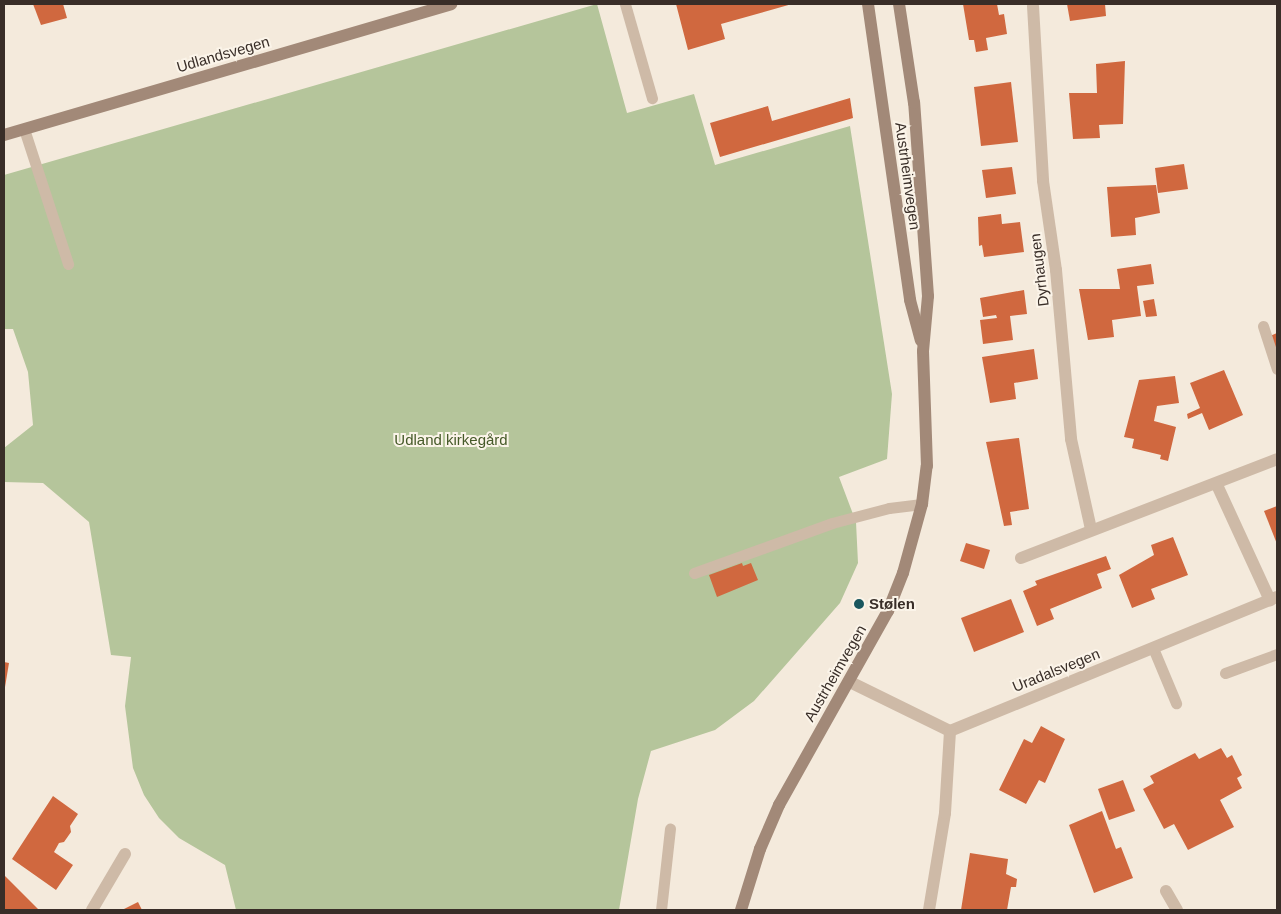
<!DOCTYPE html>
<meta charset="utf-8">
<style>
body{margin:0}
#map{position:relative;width:1281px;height:914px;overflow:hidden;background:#f4eadc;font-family:Arial,sans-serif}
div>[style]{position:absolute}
.green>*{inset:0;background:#b5c59b}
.building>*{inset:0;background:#d0683f}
.lane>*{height:11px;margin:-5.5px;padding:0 5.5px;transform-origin:5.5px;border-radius:5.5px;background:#cebaa7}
.street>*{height:12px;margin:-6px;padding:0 6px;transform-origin:6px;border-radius:6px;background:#cebaa7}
.secondary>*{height:12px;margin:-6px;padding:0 6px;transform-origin:6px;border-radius:6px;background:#a28978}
.dots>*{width:14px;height:14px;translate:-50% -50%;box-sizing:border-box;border:2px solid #fbf4e9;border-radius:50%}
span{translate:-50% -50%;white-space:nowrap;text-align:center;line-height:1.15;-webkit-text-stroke:4px #fbf4e9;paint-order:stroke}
.street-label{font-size:15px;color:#392e28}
.park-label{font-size:15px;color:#465a29}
.poi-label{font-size:15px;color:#392e28;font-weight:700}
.left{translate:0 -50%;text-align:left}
.frame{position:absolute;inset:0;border:5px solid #392e28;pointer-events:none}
</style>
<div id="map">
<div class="green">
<div style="clip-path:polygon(597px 4px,627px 113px,694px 94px,715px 165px,850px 126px,892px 394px,887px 459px,839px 477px,856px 522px,858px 563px,840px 603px,754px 701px,715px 730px,651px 751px,638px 799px,619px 910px,236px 910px,225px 865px,179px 838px,159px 818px,144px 795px,133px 768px,125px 706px,131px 657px,111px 655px,89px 522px,43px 483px,4px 482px,4px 448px,33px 425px,28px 372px,13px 329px,4px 329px,4px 175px)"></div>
</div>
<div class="building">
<div style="clip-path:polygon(33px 4px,63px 4px,67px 18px,41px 25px)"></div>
<div style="clip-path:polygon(676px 4px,792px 4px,721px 24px,725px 39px,688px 50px)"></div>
<div style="clip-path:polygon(963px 4px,997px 4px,999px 15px,1004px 14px,1007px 34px,986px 38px,988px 50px,976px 52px,974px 40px,969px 40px)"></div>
<div style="clip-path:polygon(1067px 4px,1105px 4px,1106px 16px,1070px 21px)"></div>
<div style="clip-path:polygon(1125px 61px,1123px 124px,1099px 125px,1100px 138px,1073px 139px,1069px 93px,1097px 93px,1096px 64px)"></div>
<div style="clip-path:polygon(1011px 82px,1018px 142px,981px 146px,974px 87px)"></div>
<div style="clip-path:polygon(850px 98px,853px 118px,720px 157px,710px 123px,768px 106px,772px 121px)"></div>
<div style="clip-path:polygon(1184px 164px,1188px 189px,1158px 193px,1155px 168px)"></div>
<div style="clip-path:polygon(1012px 167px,1016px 194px,986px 198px,982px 170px)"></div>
<div style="clip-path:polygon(1156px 185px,1160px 213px,1135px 218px,1136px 235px,1111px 237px,1107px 187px)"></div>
<div style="clip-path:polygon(1001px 214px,1002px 224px,1020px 222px,1024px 252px,984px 257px,982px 245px,979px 246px,978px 217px)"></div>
<div style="clip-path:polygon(1151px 264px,1154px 284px,1137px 286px,1141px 316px,1112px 320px,1114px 337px,1088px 340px,1079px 289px,1120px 289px,1117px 269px)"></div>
<div style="clip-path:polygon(1024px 290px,1027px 314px,1010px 316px,1013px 340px,983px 344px,980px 320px,997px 318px,996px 315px,983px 317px,980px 298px)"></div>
<div style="clip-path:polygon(1154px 299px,1157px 316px,1146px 317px,1143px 301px)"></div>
<div style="clip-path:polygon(1277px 333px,1277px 355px,1270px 336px)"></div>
<div style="clip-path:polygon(1034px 349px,1038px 379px,1014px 383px,1016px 399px,990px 403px,982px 357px)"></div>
<div style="clip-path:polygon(1224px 370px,1243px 415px,1209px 430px,1202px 413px,1188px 419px,1187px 414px,1200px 408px,1190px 383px)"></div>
<div style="clip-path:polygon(1175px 376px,1179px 403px,1157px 406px,1154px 421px,1176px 427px,1168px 461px,1160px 459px,1161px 455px,1132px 448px,1134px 439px,1124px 437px,1139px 380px)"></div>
<div style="clip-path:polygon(1019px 438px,1029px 509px,1010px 512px,1012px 525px,1004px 526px,986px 442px)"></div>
<div style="clip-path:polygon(1277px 506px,1277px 544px,1264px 511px)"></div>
<div style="clip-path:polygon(1173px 537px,1188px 575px,1151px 589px,1155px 599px,1132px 608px,1119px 575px,1154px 555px,1151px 545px)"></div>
<div style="clip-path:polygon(966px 543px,990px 550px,984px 569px,960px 561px)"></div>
<div style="clip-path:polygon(1106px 556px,1111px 569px,1097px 574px,1102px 588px,1050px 609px,1054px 619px,1037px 626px,1023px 591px,1037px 585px,1035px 581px)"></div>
<div style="clip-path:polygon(742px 563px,743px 566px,751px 563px,758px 580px,717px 597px,709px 575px)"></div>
<div style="clip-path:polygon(1011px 599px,1024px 632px,974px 652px,961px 618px)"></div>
<div style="clip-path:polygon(4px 662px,9px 663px,5px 687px,4px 687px)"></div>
<div style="clip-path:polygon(1041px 726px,1065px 739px,1045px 783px,1039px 780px,1026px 804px,999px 790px,1024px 739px,1032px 743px)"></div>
<div style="clip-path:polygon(1221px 748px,1227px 758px,1232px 755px,1242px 775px,1237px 778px,1242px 788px,1220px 800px,1234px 827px,1188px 850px,1174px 824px,1164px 829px,1143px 789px,1154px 783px,1150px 776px,1195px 753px,1199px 759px)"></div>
<div style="clip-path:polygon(1123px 780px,1135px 811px,1109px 820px,1098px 789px)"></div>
<div style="clip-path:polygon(53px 796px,78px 814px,70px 826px,71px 832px,64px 842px,59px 843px,54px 852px,73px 865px,56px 890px,12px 859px)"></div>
<div style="clip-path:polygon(1102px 811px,1116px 849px,1121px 847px,1133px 878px,1094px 893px,1069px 825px)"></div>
<div style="clip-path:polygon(970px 853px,1008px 859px,1006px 874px,1017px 879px,1016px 887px,1011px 887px,1007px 910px,961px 910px)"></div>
<div style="clip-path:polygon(4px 875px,39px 910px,4px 910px)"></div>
<div style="clip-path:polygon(138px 902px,142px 910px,122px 910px)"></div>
</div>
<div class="lane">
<div style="left:625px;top:4px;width:98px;rotate:74deg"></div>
<div style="left:24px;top:129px;width:142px;rotate:71.9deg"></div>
<div style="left:1263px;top:326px;width:45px;rotate:72deg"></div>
<div style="left:694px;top:573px;width:147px;rotate:-19.9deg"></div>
<div style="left:832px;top:523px;width:59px;rotate:-14.7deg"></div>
<div style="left:889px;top:508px;width:33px;rotate:-7deg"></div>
<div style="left:1153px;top:648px;width:60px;rotate:67.3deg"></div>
<div style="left:1225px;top:673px;width:55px;rotate:-20.1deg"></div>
<div style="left:661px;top:910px;width:82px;rotate:-83.7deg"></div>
</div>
<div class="street">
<div style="left:1033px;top:6px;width:175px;rotate:86.7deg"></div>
<div style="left:1043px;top:181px;width:90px;rotate:81.7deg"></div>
<div style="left:1056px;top:270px;width:170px;rotate:84.9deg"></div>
<div style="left:1071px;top:439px;width:92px;rotate:77.5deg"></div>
<div style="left:1217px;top:485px;width:127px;rotate:65.3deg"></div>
<div style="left:1021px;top:558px;width:274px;rotate:-21.1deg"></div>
<div style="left:850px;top:682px;width:111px;rotate:26.1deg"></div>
<div style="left:950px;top:731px;width:353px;rotate:-22.3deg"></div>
<div style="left:1166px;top:891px;width:22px;rotate:60deg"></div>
<div style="left:92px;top:910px;width:65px;rotate:-59.5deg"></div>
<div style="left:929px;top:910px;width:98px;rotate:-80.6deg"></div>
<div style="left:945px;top:813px;width:82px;rotate:-86.5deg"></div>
</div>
<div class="secondary">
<div style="left:868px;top:4px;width:299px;rotate:81.9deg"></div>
<div style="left:910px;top:300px;width:42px;rotate:75deg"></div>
<div style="left:4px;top:135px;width:466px;rotate:-16.3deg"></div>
<div style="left:741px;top:910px;width:64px;rotate:-72.7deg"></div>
<div style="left:760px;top:849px;width:48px;rotate:-66.6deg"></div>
<div style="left:779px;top:805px;width:223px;rotate:-60.7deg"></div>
<div style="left:888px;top:611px;width:41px;rotate:-68.5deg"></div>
<div style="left:903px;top:573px;width:72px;rotate:-74.6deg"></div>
<div style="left:922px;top:504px;width:38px;rotate:-83deg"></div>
<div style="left:927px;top:466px;width:115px;rotate:-92deg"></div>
<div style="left:923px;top:351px;width:55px;rotate:-84.8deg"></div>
<div style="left:928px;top:296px;width:194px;rotate:-94.1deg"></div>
<div style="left:914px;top:103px;width:100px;rotate:-98.6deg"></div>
</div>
<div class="dots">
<div style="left:859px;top:604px;background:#1a575f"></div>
</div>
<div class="street-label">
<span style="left:223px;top:54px;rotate:-16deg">Udlandsvegen</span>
<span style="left:908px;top:176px;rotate:82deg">Austrheimvegen</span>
<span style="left:1039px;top:270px;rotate:-97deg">Dyrhaugen</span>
<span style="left:1056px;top:670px;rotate:-22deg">Uradalsvegen</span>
<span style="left:835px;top:673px;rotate:-60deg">Austrheimvegen</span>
</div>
<div class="park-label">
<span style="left:451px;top:440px">Udland kirkegård</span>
</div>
<div class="poi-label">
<span class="left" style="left:869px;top:604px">Stølen</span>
</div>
<div class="frame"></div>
</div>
